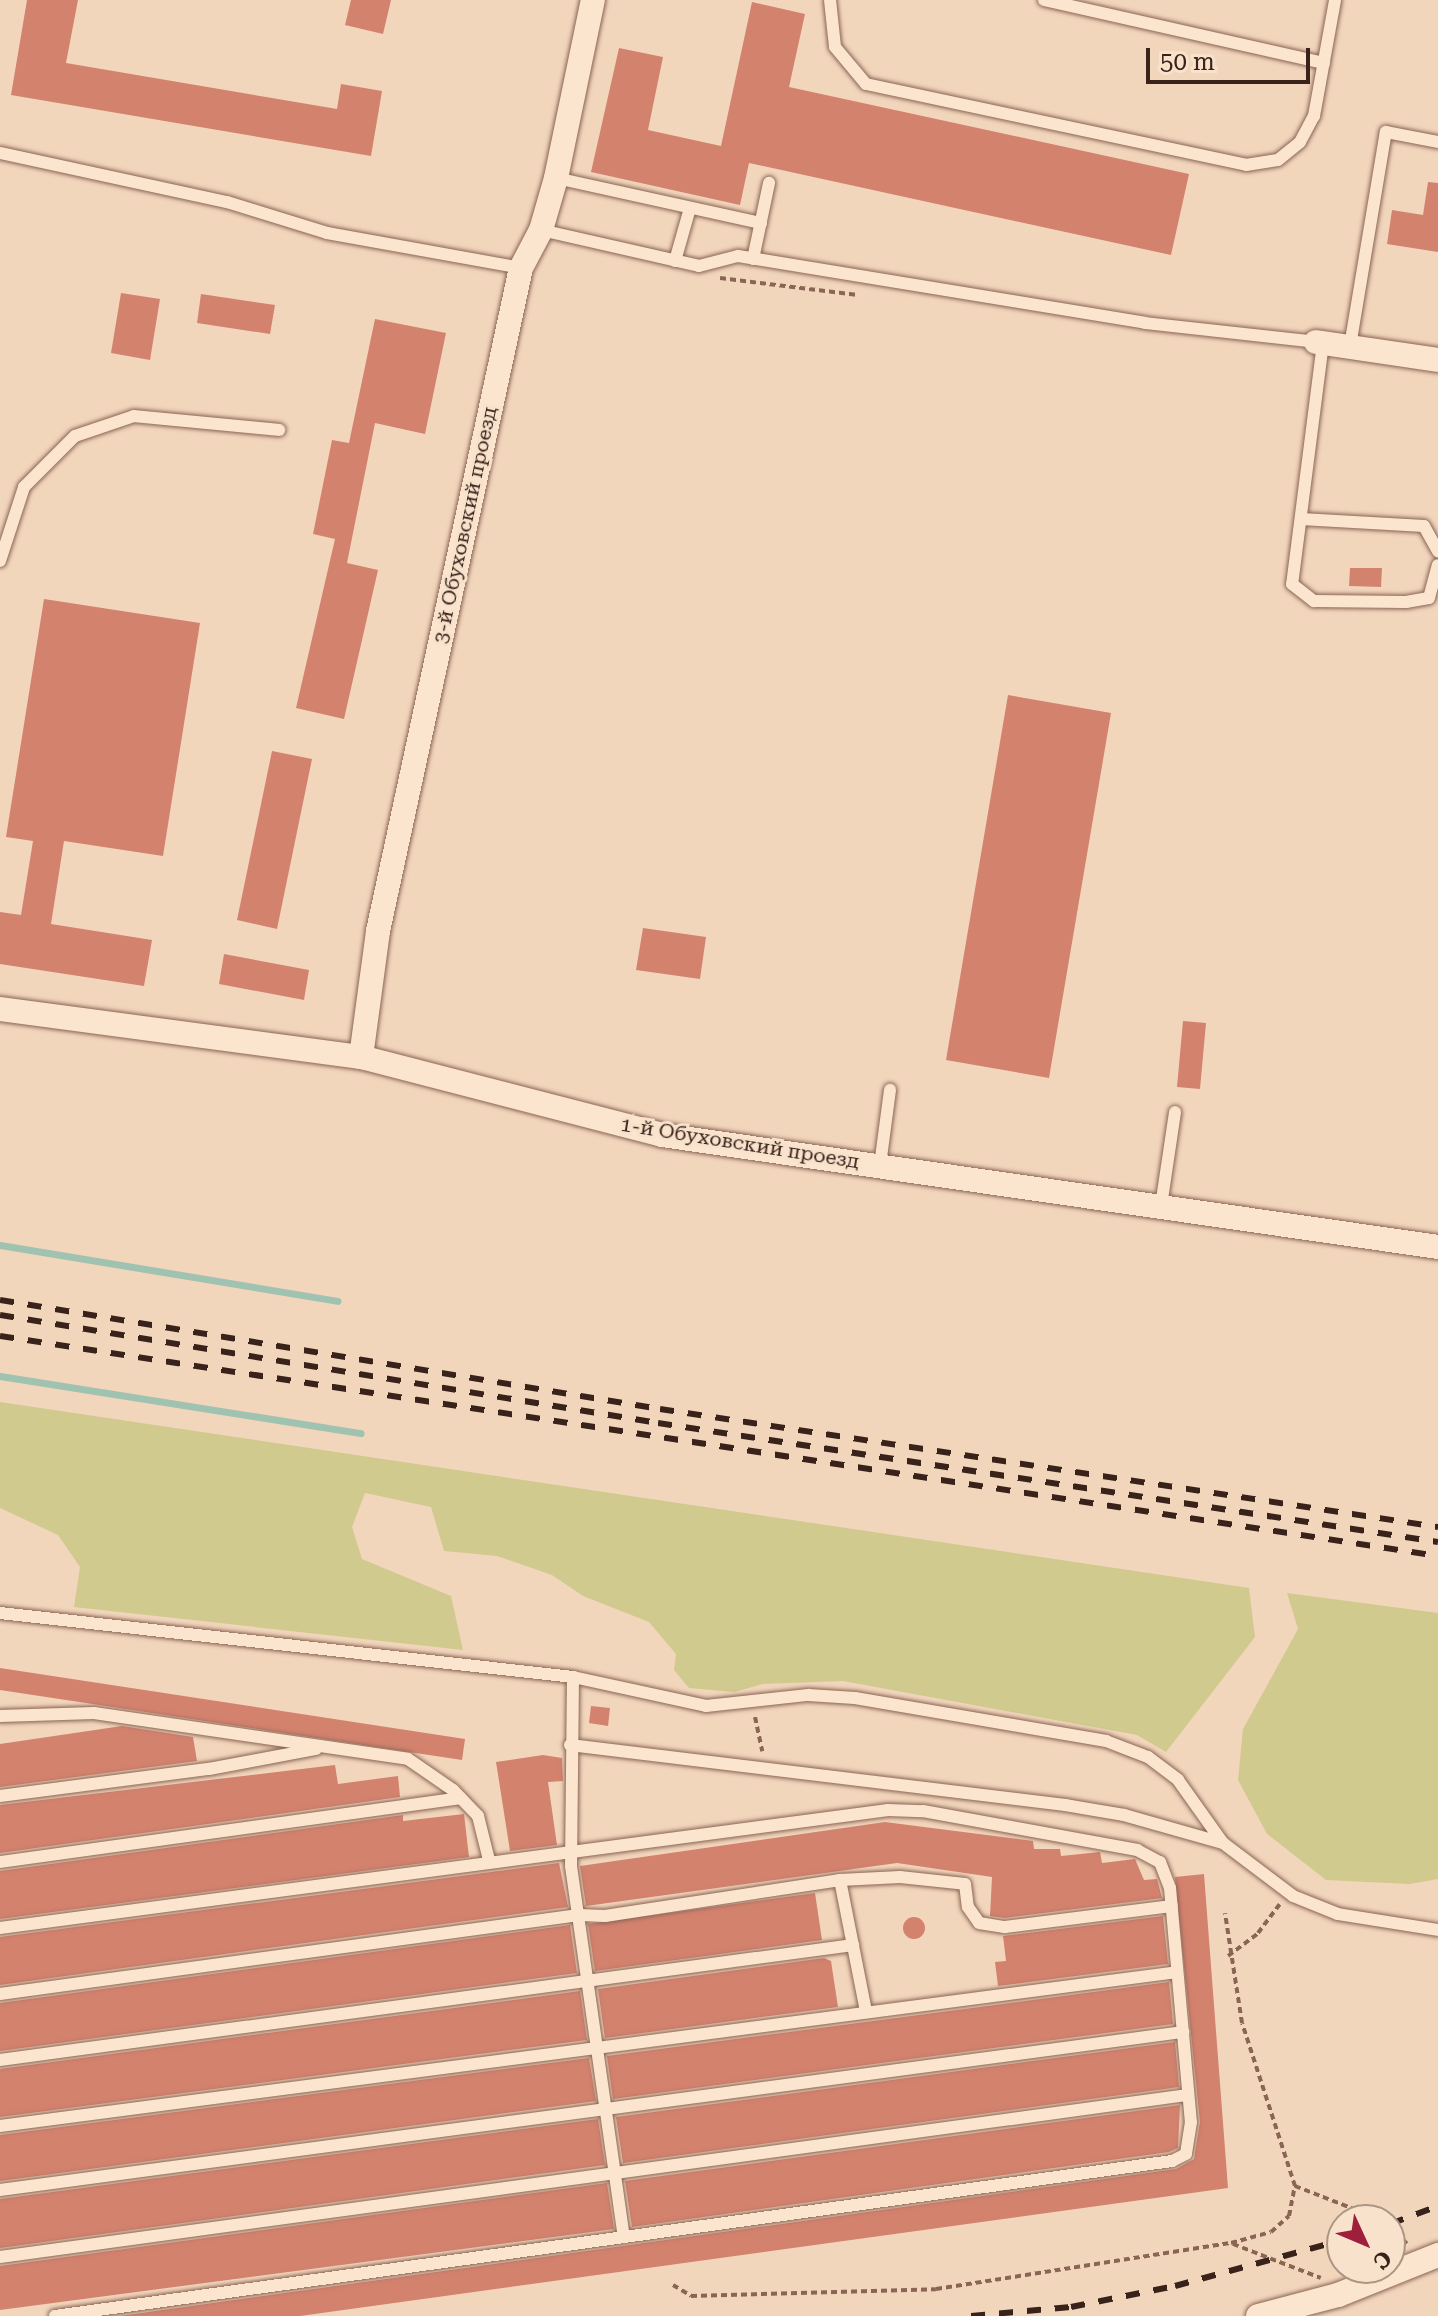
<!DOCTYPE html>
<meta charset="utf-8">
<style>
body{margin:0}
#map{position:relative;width:1438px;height:2316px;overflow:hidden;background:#f2d6bc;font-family:"Roboto Serif",serif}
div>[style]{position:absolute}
.green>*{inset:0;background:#d0ca8f}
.stream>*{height:7px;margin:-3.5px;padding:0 3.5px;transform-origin:3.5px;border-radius:3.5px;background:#a0c2b1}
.building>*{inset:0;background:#d3826e}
.round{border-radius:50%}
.path>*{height:4px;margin-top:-2px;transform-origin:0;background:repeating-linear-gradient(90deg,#8a6554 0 6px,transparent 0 10px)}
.roads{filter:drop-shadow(0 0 2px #8a6554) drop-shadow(0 0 2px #8a6554)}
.service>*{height:12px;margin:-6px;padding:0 6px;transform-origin:6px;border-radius:6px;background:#fce5cf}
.minor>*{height:24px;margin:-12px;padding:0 12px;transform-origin:12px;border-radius:12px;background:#fce5cf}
.rail>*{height:6px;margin-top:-3px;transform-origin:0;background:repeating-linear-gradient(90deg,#38221a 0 14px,transparent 0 28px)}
span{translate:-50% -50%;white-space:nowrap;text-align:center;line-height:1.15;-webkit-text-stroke:6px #f8e2cc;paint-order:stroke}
.street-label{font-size:20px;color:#38221a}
.north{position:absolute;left:1326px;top:2204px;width:80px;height:80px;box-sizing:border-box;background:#f8e2cc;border:2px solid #ab9585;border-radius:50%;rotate:134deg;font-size:22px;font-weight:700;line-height:32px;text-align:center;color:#38221a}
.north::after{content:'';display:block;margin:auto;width:28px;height:36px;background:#9f1e3b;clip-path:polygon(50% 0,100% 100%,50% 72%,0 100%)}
.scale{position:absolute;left:1146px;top:48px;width:164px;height:36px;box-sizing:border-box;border:4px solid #38221a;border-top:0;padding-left:10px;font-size:24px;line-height:28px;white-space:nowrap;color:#38221a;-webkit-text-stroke:6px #f8e2cc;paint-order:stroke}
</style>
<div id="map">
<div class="green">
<div style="clip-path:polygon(0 1402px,1249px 1588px,1255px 1637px,1166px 1752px,1137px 1735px,843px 1681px,763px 1684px,734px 1692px,689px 1688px,674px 1670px,676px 1654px,649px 1622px,583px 1596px,552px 1575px,497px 1556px,444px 1551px,431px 1507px,365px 1493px,352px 1527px,362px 1559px,451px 1596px,463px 1650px,74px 1607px,80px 1567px,58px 1535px,0 1508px)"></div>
<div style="clip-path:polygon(1287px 1593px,1438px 1613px,1438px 1879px,1410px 1884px,1326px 1880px,1267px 1834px,1238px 1780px,1243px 1729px,1298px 1629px)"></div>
</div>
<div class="stream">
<div style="left:0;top:1245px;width:342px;rotate:9.4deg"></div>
<div style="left:0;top:1376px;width:365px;rotate:9deg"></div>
</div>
<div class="building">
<div style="clip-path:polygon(27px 0,78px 0,66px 63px,337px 109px,341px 84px,382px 91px,371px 156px,11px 95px)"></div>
<div style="clip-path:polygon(351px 0,391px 0,383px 34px,345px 25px)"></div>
<div style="clip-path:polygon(752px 2px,805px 14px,789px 87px,1189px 174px,1171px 255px,749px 163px,740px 205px,591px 172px,619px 48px,663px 57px,648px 130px,721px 146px)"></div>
<div style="clip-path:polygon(1428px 182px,1438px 183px,1438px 252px,1387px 244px,1392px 210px,1423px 215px)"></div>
<div style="clip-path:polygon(121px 293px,160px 299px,150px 360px,111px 353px)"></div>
<div style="clip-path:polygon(201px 294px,275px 305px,270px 334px,197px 323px)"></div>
<div style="clip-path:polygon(375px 319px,446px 333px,425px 434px,375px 423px,347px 563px,378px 570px,344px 719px,296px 708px,335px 539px,313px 534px,332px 440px,349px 443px)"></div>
<div style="clip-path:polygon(1350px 568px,1382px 568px,1381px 587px,1349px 586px)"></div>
<div style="clip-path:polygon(44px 599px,200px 623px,163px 856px,64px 841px,51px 924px,152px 940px,144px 986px,0 964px,0 912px,21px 915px,33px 841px,6px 837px)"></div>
<div style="clip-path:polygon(1008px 695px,1111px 713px,1049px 1078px,946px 1060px)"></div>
<div style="clip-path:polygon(272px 751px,312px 759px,277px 929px,237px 920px)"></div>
<div style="clip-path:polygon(643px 928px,706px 937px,700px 979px,636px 970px)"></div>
<div style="clip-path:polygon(224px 954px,309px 970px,304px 1000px,219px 984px)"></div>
<div style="clip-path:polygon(1183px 1021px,1206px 1023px,1200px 1089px,1177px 1087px)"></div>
<div style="clip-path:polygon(0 1668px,465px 1739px,462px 1760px,0 1690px)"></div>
<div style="clip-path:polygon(591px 1706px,610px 1708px,608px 1726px,589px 1723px)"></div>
<div style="clip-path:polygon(122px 1726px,193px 1737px,197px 1761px,0 1787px,0 1744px)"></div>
<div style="clip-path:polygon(543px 1755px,562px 1758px,563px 1781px,548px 1782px,557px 1845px,510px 1851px,496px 1762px)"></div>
<div style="clip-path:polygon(335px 1765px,338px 1784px,398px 1776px,400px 1797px,0 1853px,0 1805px)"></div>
<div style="clip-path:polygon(464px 1814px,469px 1857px,0 1919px,0 1871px,403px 1815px,403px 1821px)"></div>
<div style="clip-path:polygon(885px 1822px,1033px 1841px,1034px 1849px,1060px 1849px,1061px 1856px,1100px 1852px,1102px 1863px,1135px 1859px,1144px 1880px,1157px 1879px,1162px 1898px,1005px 1918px,990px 1916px,992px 1877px,897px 1863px,586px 1906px,580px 1866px)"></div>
<div style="clip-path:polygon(559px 1863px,568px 1907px,0 1985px,0 1937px)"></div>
<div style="clip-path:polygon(1204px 1874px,1228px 2188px,300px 2316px,120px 2316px,1176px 2169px,1194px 2159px,1200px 2122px,1175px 1877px)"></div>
<div style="clip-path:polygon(815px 1893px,822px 1940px,595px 1971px,588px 1924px)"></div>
<div style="clip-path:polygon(1163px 1916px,1168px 1964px,998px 1986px,995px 1962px,1006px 1961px,1003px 1936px)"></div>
<div class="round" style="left:903px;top:1917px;width:22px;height:22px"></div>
<div style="clip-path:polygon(570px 1925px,577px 1973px,0 2051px,0 2003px)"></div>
<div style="clip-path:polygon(824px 1958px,831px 1961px,838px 2007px,605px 2038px,598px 1989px)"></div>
<div style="clip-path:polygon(1169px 1982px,1173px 2024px,613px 2099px,607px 2056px)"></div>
<div style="clip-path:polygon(580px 1991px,587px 2040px,0 2117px,0 2069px)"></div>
<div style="clip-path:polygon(1175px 2042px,1179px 2087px,623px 2163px,616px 2117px)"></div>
<div style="clip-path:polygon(589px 2058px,596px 2101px,0 2181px,0 2135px)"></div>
<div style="clip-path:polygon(1180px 2105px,1178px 2148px,1169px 2152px,632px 2227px,625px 2181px)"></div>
<div style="clip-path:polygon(598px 2119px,605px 2165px,0 2248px,0 2199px)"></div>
<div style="clip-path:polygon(607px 2183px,614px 2229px,0 2310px,0 2266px)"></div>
</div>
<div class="path">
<div style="left:720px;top:278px;width:139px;rotate:7deg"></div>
<div style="left:755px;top:1717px;width:35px;rotate:78deg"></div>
<div style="left:1228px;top:1956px;width:38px;rotate:-37deg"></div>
<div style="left:1258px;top:1933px;width:36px;rotate:-53deg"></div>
<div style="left:1295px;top:2186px;width:93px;rotate:21.3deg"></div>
<div style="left:1390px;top:2225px;width:25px;rotate:48deg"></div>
<div style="left:1233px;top:2244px;width:94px;rotate:21.1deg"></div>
<div style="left:673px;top:2285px;width:21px;rotate:31deg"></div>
<div style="left:691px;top:2296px;width:245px;rotate:-1.6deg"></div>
<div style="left:936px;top:2289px;width:299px;rotate:-8.9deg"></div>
<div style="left:1231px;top:2243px;width:41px;rotate:-15.4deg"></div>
<div style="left:1271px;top:2232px;width:24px;rotate:-42deg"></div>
<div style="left:1289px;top:2216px;width:31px;rotate:-79deg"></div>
<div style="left:1295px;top:2186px;width:171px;rotate:-108deg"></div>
<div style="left:1242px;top:2023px;width:111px;rotate:-98.8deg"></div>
</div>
<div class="roads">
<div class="service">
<div style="left:830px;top:0;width:47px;rotate:83.9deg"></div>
<div style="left:835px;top:47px;width:48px;rotate:50deg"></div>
<div style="left:866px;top:84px;width:389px;rotate:12deg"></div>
<div style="left:1246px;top:165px;width:32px;rotate:-9deg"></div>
<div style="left:1278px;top:160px;width:28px;rotate:-39deg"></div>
<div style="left:1300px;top:142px;width:30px;rotate:-62deg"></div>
<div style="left:1314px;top:116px;width:118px;rotate:-79.7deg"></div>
<div style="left:1044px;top:0;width:287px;rotate:12.7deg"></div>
<div style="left:0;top:153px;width:232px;rotate:12.2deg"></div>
<div style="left:227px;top:202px;width:105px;rotate:17.2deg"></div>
<div style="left:327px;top:233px;width:197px;rotate:10.2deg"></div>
<div style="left:556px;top:178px;width:210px;rotate:12.4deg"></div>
<div style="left:541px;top:230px;width:162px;rotate:12.8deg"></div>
<div style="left:699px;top:266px;width:40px;rotate:-14.4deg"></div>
<div style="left:738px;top:256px;width:412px;rotate:9.3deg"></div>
<div style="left:1145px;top:323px;width:172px;rotate:6.3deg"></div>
<div style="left:753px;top:259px;width:78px;rotate:-78.1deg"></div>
<div style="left:675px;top:261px;width:55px;rotate:-74.2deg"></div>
<div style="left:1323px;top:343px;width:243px;rotate:97.3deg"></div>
<div style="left:1292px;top:584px;width:28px;rotate:38deg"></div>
<div style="left:1314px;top:601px;width:92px;rotate:0.6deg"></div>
<div style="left:1406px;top:602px;width:23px;rotate:-10deg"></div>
<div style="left:1429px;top:598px;width:34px;rotate:-75deg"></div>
<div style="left:1350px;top:346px;width:217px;rotate:-80.5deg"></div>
<div style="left:1386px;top:132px;width:53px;rotate:10.9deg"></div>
<div style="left:1301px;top:519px;width:123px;rotate:3.3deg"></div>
<div style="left:1424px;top:526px;width:29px;rotate:61deg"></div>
<div style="left:0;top:561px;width:78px;rotate:-72deg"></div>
<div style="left:24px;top:487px;width:72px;rotate:-45deg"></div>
<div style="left:75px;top:436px;width:62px;rotate:-18.7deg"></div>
<div style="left:134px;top:416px;width:146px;rotate:5.5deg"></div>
<div style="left:880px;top:1165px;width:76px;rotate:-82.4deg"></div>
<div style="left:1161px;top:1206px;width:95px;rotate:-81.5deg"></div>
<div style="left:0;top:1613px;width:577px;rotate:6.37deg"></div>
<div style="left:573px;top:1677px;width:136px;rotate:12.3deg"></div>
<div style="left:706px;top:1706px;width:103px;rotate:-6.2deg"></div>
<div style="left:808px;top:1695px;width:47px;rotate:3.7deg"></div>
<div style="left:855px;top:1698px;width:255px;rotate:9.7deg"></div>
<div style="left:1106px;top:1741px;width:45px;rotate:20.9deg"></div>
<div style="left:1148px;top:1757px;width:38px;rotate:37deg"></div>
<div style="left:1178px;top:1780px;width:77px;rotate:54.5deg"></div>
<div style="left:1223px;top:1843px;width:88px;rotate:37.1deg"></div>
<div style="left:1293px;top:1896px;width:48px;rotate:21.8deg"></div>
<div style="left:1338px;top:1914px;width:101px;rotate:9.1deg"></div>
<div style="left:573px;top:1677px;width:189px;rotate:90.6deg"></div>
<div style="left:571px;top:1866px;width:375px;rotate:81.9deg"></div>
<div style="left:0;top:1716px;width:94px;rotate:-1.8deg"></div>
<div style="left:94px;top:1713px;width:317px;rotate:8.3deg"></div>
<div style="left:408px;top:1759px;width:55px;rotate:34.6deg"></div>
<div style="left:453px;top:1790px;width:36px;rotate:46deg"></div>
<div style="left:478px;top:1816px;width:45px;rotate:76deg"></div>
<div style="left:570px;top:1745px;width:499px;rotate:6.9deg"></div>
<div style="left:1065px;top:1805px;width:60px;rotate:9.6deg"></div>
<div style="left:1124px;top:1815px;width:103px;rotate:15.8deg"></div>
<div style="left:0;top:1796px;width:211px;rotate:-7.4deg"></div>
<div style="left:209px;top:1769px;width:109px;rotate:-10.6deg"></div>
<div style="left:0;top:1862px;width:465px;rotate:-7.9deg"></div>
<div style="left:840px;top:1880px;width:134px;rotate:78.8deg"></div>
<div style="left:0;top:1928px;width:896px;rotate:-7.57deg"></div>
<div style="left:888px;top:1810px;width:35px;rotate:2deg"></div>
<div style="left:923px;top:1811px;width:218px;rotate:10.3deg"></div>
<div style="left:1137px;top:1850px;width:26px;rotate:28deg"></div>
<div style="left:1160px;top:1862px;width:28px;rotate:69deg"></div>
<div style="left:1170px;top:1888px;width:235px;rotate:84.9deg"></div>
<div style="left:1191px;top:2122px;width:32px;rotate:99deg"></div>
<div style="left:1186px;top:2154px;width:16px;rotate:153deg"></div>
<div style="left:1172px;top:2161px;width:1128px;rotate:172.1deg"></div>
<div style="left:0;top:1994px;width:584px;rotate:-7.77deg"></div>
<div style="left:579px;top:1915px;width:26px;rotate:2deg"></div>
<div style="left:605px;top:1916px;width:238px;rotate:-8.7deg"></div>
<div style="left:840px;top:1880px;width:60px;rotate:-2.9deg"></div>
<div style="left:900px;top:1877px;width:65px;rotate:6.1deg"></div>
<div style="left:965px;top:1884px;width:23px;rotate:83deg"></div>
<div style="left:968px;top:1907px;width:19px;rotate:55deg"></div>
<div style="left:979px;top:1923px;width:26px;rotate:9deg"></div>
<div style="left:1005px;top:1927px;width:168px;rotate:-7.2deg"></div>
<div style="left:0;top:2060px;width:861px;rotate:-7.68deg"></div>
<div style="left:0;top:2126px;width:1187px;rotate:-7.45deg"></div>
<div style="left:0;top:2190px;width:1194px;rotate:-7.61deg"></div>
<div style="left:0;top:2257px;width:1199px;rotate:-7.77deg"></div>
</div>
<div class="minor">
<div style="left:1316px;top:342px;width:123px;rotate:8.4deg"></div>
<div style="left:0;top:1009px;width:364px;rotate:7.6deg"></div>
<div style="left:361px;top:1057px;width:311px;rotate:14.5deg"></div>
<div style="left:662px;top:1135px;width:784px;rotate:8.21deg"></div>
<div style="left:361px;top:1057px;width:127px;rotate:-82.3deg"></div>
<div style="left:378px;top:931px;width:678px;rotate:-77.83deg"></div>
<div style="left:521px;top:268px;width:43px;rotate:-62.2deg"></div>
<div style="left:541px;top:230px;width:54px;rotate:-73.9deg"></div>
<div style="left:556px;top:178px;width:182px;rotate:-78.3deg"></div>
<div style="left:1258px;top:2316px;width:83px;rotate:-14.7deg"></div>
<div style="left:1338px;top:2295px;width:108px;rotate:-21.8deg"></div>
</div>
</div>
<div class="rail">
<div style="left:0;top:1300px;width:669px;rotate:9.38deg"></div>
<div style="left:660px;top:1409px;width:787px;rotate:8.62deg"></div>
<div style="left:0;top:1315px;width:667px;rotate:9.32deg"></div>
<div style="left:658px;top:1423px;width:789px;rotate:8.67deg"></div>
<div style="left:0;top:1336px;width:1455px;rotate:8.7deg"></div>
<div style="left:1390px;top:2224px;width:51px;rotate:-20.6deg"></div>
<div style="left:971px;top:2316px;width:100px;rotate:-5.1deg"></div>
<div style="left:1071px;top:2307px;width:106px;rotate:-11.4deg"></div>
<div style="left:1175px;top:2286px;width:173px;rotate:-15.4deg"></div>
</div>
<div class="street-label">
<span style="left:465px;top:525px;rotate:-78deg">3-й Обуховский проезд</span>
<span style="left:740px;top:1143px;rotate:9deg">1-й Обуховский проезд</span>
</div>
<div class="north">С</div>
<div class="scale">50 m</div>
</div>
